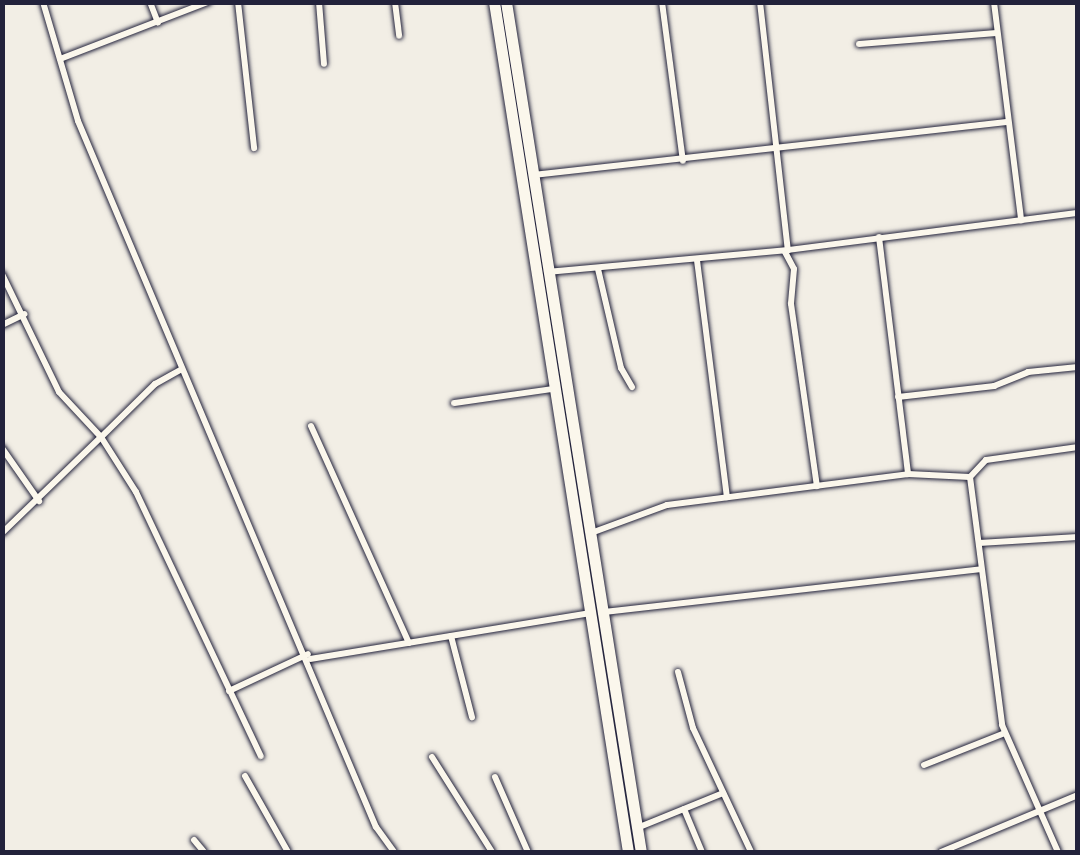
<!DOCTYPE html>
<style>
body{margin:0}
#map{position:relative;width:1080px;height:855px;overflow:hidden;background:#f2eee5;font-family:Dekko,sans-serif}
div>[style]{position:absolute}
.roads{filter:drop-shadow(0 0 2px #22223b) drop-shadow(0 0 2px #22223b)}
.street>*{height:6px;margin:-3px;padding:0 3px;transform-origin:3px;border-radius:3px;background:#fbf7ec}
.primary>*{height:11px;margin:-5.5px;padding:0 5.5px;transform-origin:5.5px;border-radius:5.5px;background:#fbf7ec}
span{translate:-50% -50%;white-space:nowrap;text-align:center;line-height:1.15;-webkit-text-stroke:10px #fbf7ec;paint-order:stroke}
.frame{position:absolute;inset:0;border:5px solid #22223b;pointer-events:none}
</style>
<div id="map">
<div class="roads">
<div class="street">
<div style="left:43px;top:2px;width:124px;rotate:73.6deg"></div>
<div style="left:78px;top:121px;width:766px;rotate:67.12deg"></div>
<div style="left:376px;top:827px;width:31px;rotate:54deg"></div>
<div style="left:150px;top:2px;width:22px;rotate:69deg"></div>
<div style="left:238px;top:2px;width:147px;rotate:83.7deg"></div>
<div style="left:319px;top:2px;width:62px;rotate:85.4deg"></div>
<div style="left:395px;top:2px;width:34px;rotate:83deg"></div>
<div style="left:662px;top:2px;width:160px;rotate:82.5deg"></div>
<div style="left:760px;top:2px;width:250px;rotate:83.6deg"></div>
<div style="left:994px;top:2px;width:220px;rotate:82.9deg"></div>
<div style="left:859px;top:44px;width:138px;rotate:-4.6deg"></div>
<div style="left:60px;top:59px;width:159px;rotate:-21.1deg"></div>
<div style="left:534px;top:175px;width:477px;rotate:-6.4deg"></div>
<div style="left:879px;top:237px;width:239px;rotate:83deg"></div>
<div style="left:908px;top:474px;width:62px;rotate:2.8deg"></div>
<div style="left:970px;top:477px;width:250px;rotate:82.6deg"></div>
<div style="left:1002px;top:725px;width:139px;rotate:66.2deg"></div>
<div style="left:785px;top:252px;width:19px;rotate:62deg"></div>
<div style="left:794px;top:269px;width:35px;rotate:95deg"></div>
<div style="left:791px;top:304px;width:184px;rotate:81.9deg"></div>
<div style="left:697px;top:260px;width:239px;rotate:82.8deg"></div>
<div style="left:598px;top:269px;width:102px;rotate:76.9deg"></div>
<div style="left:621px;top:368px;width:22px;rotate:60deg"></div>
<div style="left:547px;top:272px;width:242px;rotate:-5.2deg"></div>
<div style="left:788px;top:250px;width:292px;rotate:-7.3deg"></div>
<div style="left:2px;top:274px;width:131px;rotate:64.2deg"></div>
<div style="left:59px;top:392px;width:62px;rotate:47deg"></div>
<div style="left:101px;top:437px;width:138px;rotate:135.9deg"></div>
<div style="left:2px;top:325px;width:25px;rotate:-26deg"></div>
<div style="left:182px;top:369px;width:31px;rotate:151deg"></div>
<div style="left:155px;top:384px;width:76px;rotate:135.5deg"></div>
<div style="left:101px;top:437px;width:65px;rotate:57.5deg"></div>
<div style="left:136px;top:492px;width:292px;rotate:64.7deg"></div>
<div style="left:898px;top:397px;width:97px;rotate:-6.5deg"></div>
<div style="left:994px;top:386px;width:37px;rotate:-22deg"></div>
<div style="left:1028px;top:372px;width:50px;rotate:-5.7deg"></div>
<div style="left:454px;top:403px;width:99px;rotate:-8.1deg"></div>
<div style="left:311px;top:426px;width:238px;rotate:65.7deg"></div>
<div style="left:2px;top:448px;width:65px;rotate:55.1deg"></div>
<div style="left:970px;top:477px;width:23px;rotate:-47deg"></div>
<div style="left:986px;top:460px;width:93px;rotate:-8deg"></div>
<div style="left:591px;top:533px;width:81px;rotate:-20.2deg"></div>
<div style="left:667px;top:505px;width:243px;rotate:-7.3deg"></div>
<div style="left:979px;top:543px;width:99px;rotate:-3.5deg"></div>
<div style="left:605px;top:612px;width:378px;rotate:-6.5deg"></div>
<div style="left:451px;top:636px;width:84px;rotate:75.5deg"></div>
<div style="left:310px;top:659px;width:286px;rotate:-9.3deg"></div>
<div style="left:678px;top:672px;width:58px;rotate:75deg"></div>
<div style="left:693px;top:728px;width:137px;rotate:64.9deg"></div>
<div style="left:229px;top:691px;width:87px;rotate:-25.1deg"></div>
<div style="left:432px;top:757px;width:112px;rotate:57.7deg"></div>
<div style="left:924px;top:765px;width:87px;rotate:-21.6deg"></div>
<div style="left:245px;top:776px;width:87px;rotate:60.5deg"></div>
<div style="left:495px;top:777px;width:82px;rotate:66.3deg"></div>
<div style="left:684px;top:809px;width:47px;rotate:67.3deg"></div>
<div style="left:637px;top:828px;width:93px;rotate:-22.1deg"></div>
<div style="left:194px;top:840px;width:16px;rotate:50deg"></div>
<div style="left:941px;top:852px;width:148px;rotate:-22.6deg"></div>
</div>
<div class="primary">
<div style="left:494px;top:2px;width:860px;rotate:81.04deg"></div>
<div style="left:506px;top:2px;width:861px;rotate:80.98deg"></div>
</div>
</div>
<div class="frame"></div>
</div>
